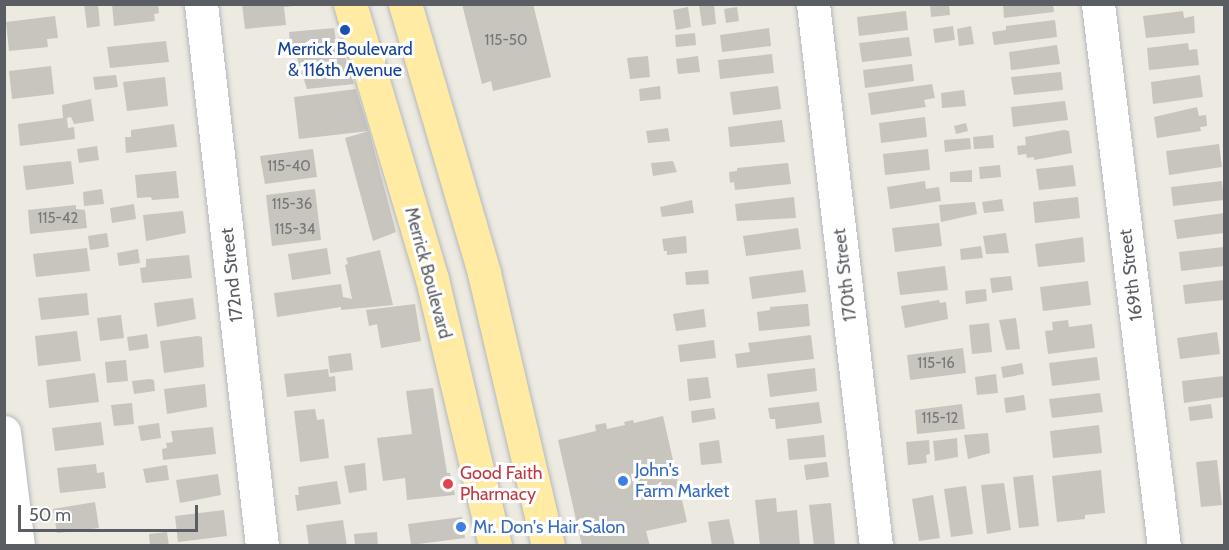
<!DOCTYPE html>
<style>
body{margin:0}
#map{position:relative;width:1229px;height:550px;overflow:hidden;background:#edeae1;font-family:Cabin,sans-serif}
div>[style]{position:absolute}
.building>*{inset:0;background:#c8c4be}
.roads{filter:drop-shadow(0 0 2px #b4b8bc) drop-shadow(0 0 2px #b4b8bc)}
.minor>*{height:33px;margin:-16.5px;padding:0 16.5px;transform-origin:16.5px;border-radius:16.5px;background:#fff}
.major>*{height:33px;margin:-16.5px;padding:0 16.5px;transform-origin:16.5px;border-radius:16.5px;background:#ffeba4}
.dots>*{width:16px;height:16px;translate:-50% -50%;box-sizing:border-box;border:3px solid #fff;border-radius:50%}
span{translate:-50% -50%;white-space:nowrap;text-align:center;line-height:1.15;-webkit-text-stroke:6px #fff;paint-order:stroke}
.number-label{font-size:15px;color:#76787a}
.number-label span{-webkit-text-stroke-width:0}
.transit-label{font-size:18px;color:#164399}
.street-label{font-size:18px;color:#5a5e63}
.shop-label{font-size:18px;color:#366cbe}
.left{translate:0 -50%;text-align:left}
.health-label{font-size:18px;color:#be3a42}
.frame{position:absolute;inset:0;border:6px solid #5a5e63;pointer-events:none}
.scale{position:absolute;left:18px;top:505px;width:180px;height:27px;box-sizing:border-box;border:3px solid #5a5e63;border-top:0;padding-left:8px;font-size:18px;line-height:21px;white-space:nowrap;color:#5a5e63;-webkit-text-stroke:4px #fff;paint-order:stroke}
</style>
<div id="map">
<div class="building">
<div style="clip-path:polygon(84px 4px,98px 4px,100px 26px,87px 28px)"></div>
<div style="clip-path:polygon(112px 4px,158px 4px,159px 13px,154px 14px,155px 21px,114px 26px)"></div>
<div style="clip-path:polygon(242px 4px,294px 4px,294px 6px,284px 7px,286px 25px,245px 29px)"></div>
<div style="clip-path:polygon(462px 4px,533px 4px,551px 77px,493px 91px,491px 81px,482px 84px)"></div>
<div style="clip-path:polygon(714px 4px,716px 24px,702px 26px,699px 5px)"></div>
<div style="clip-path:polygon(930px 4px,949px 4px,950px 15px,931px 17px)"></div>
<div style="clip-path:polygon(1003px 4px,1053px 4px,1054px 12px,1004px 18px)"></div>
<div style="clip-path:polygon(688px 7px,691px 27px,676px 30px,673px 10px)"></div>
<div style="clip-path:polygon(737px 7px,739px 21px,726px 23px,724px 9px)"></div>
<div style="clip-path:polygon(906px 11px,908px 30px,859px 36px,857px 17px)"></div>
<div style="clip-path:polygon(1183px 11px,1184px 18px,1194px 16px,1195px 33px,1146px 38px,1143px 16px)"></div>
<div style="clip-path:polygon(55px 16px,58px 38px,47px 39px,48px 47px,9px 51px,6px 22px)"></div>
<div style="clip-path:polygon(1055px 20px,1057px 37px,994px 45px,992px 32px,1006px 30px,1006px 26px)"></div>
<div style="clip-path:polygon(953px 26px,955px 40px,935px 43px,933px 29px)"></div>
<div style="clip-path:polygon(971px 26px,974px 44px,959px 46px,957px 29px)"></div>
<div style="clip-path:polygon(334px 28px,338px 53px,343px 52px,354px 84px,307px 89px,297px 58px,292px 58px,289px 32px)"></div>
<div style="clip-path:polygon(769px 28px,771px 46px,722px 52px,720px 35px)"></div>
<div style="clip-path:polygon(695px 33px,696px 45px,676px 47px,675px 35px)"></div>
<div style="clip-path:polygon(909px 37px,912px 56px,862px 62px,859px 43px)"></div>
<div style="clip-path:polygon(166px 41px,169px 62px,110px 68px,107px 47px)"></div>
<div style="clip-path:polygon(1188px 43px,1189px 50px,1197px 49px,1199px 65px,1149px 70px,1147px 48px)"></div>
<div style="clip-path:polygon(1057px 45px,1060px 64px,1011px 70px,1009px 52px)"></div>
<div style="clip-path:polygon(772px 54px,774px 73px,720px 79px,718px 60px)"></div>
<div style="clip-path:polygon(648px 56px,650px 77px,630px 79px,627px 58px)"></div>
<div style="clip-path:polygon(698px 56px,700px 72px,678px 74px,676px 59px)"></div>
<div style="clip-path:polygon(912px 64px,914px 81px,865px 88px,863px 70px)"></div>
<div style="clip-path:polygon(51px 66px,54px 94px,12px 99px,9px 71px)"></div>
<div style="clip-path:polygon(1061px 72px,1063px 90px,1014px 95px,1011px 77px)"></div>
<div style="clip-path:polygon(116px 75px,118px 87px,95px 90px,93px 77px)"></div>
<div style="clip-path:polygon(1200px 75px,1203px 97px,1153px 104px,1151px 82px)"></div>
<div style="clip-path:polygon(165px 77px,168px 106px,127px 111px,123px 82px)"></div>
<div style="clip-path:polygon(932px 84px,935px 98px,924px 100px,926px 107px,871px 115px,868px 93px)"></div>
<div style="clip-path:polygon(660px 86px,661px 99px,640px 101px,639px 89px)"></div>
<div style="clip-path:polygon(778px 86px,781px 109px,733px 115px,730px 92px)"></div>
<div style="clip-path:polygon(356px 89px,369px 131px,299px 139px,294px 97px)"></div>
<div style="clip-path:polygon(964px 90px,966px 106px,942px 108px,941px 93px)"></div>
<div style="clip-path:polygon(91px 99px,94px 121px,74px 124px,71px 117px,67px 118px,68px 128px,74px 127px,75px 139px,20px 146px,18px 124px,63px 118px,62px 105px)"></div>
<div style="clip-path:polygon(1065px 101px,1068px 120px,1013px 127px,1011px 107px)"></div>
<div style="clip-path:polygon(1197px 107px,1199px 116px,1206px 115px,1207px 126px,1200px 127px,1201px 131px,1157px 138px,1154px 117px)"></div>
<div style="clip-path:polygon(925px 117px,927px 137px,881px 143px,879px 123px)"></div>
<div style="clip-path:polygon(782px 120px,785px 142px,730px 147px,728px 127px)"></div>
<div style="clip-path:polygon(966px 123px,968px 131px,956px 134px,954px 126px)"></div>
<div style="clip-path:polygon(174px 124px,177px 147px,126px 153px,125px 137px,131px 137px,131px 130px)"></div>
<div style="clip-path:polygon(668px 128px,670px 141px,648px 143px,646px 131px)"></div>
<div style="clip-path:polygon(1064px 130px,1069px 131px,1072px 153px,1034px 160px,1034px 157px,1027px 158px,1026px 154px,1018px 155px,1017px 146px,1026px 145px,1025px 137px)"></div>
<div style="clip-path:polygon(369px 131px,396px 232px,373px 241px,345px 138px)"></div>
<div style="clip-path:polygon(993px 135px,994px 148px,974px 149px,973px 137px)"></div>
<div style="clip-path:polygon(970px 138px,971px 149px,945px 152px,944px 140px)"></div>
<div style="clip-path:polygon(1219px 144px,1222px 167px,1169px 175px,1166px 151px)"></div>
<div style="clip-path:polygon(97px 146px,99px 160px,79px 163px,77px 149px)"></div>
<div style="clip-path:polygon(313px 149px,317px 177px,265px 184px,260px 156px)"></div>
<div style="clip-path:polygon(928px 149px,930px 170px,885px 175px,883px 154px)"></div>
<div style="clip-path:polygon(71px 161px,74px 184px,26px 190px,23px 166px)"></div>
<div style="clip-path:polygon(673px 161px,677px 172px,653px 176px,651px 163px)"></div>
<div style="clip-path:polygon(788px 163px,791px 184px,735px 190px,734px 182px,730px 183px,729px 172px,737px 171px,737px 168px)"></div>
<div style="clip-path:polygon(1000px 165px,1001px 177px,980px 179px,979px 167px)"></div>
<div style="clip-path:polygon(1073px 165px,1076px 186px,1039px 190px,1036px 169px)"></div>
<div style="clip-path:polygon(972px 170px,972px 182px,950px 182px,950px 172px)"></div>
<div style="clip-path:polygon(176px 171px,179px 198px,152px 200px,151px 197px,137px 198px,135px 175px)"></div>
<div style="clip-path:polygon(925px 181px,926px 189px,939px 187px,941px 201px,890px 209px,887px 187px)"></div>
<div style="clip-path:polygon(1222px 181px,1224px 200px,1173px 206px,1171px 187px)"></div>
<div style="clip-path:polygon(102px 189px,104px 204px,84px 206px,83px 192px)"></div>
<div style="clip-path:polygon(315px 189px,321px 240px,272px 246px,266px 195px)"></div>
<div style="clip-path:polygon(794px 197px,796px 218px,737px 221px,735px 204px)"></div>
<div style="clip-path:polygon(1078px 197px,1080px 218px,1035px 223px,1033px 202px)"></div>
<div style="clip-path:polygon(1002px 199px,1004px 211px,984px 213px,982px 202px)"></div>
<div style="clip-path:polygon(692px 200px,694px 213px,662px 217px,660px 207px)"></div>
<div style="clip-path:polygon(975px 202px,977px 214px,941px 222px,939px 205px)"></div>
<div style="clip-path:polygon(134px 204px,136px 219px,112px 223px,110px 208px)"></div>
<div style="clip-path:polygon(76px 205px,76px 209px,85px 210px,87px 228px,30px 234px,28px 210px)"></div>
<div style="clip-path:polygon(183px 211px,186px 233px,146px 241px,143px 215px)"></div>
<div style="clip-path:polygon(1224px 213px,1224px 233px,1177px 239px,1174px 220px)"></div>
<div style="clip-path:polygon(939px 223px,942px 246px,895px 252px,892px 228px)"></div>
<div style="clip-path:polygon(798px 228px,801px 249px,746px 256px,743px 236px)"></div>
<div style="clip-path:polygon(107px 233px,109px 247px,90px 250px,88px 236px)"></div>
<div style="clip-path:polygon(1006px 233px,1009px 253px,986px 254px,983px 236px)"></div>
<div style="clip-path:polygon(686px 236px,687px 253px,667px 255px,667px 251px,664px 251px,662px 239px)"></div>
<div style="clip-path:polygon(1083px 237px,1085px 262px,1038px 267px,1035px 244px)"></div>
<div style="clip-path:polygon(981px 246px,983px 258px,961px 260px,960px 249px)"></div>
<div style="clip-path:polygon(1224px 247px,1224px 266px,1181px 271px,1179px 252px)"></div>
<div style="clip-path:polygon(87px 248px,90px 271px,36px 277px,33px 254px)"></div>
<div style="clip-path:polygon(327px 248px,331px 274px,292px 280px,288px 254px)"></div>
<div style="clip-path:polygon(138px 249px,140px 263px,119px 266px,117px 253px)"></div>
<div style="clip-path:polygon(380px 250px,393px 305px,341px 310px,341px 307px,277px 317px,274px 293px,341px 284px,343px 297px,352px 299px,345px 265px,348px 264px,346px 258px)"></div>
<div style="clip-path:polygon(189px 255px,192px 278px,142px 283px,140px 268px,146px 267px,146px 259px)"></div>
<div style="clip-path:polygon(945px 266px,948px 290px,900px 295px,897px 272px)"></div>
<div style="clip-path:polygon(708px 270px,709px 284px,686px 285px,685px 272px)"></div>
<div style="clip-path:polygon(803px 270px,806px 292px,752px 299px,749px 277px)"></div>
<div style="clip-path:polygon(1011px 276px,1013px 290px,992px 293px,990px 278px)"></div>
<div style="clip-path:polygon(1224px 280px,1224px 300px,1185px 304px,1183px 285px)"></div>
<div style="clip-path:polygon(1088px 281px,1091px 305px,1043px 311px,1040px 287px)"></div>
<div style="clip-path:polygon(986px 289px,987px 301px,966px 304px,965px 291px)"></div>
<div style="clip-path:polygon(87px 293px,89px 315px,41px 320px,38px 298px)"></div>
<div style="clip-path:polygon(193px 298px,196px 319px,157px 327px,154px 303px)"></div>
<div style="clip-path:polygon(939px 300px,940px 303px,946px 302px,948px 319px,905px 328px,901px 306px)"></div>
<div style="clip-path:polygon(415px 304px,421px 341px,381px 348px,377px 324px,369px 326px,366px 310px)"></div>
<div style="clip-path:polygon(805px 304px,808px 304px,810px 326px,759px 331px,757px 312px,770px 310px,770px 307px)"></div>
<div style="clip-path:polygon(704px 309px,706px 327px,676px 331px,673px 314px)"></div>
<div style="clip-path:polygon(121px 315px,124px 338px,100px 341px,97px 318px)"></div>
<div style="clip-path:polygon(1016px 318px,1020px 349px,1006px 350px,999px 320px)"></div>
<div style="clip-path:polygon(1068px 320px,1069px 327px,1092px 324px,1095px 348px,1048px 354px,1045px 331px,1053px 330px,1052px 322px)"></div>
<div style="clip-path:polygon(989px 323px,992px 352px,972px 354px,969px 325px)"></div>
<div style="clip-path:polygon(77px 331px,81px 361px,38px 366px,35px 336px)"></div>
<div style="clip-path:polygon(1217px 332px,1220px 354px,1180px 359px,1177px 338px)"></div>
<div style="clip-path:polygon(147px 334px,149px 348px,129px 351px,127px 337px)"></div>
<div style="clip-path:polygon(811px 335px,814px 359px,737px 368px,735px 354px,750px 352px,748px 343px)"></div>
<div style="clip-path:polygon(198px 336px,202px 337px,204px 367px,164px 373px,160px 341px)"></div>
<div style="clip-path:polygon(714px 340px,716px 358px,680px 362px,678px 345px)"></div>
<div style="clip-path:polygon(963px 348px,966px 373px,910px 380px,907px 355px)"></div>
<div style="clip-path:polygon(351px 353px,353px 370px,330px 373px,328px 356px)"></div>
<div style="clip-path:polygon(1097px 357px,1100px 380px,1052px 386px,1049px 363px)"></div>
<div style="clip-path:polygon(126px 360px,128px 381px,107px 383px,105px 362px)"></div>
<div style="clip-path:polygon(1022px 363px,1024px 374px,1003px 378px,1001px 367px)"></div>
<div style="clip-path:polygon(815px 368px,817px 391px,770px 397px,767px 374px)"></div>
<div style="clip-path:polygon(328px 369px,329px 377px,335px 376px,336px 391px,287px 397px,284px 374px)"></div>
<div style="clip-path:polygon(95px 373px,99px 402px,49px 408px,46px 380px)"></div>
<div style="clip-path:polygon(996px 374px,998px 393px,977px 395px,975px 377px)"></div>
<div style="clip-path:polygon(1224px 376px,1224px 397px,1184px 403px,1182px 381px)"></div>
<div style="clip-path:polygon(708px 377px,711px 398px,689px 401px,687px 379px)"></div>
<div style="clip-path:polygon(150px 379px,154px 380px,155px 391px,134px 394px,132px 381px)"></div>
<div style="clip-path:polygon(205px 384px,207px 407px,167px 414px,164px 389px)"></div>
<div style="clip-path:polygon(433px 388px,447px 473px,450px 473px,455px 495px,407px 500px,405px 478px,383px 481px,377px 438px,412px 434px,406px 391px)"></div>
<div style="clip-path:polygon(1100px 393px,1103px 412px,1052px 418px,1049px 399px)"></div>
<div style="clip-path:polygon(1024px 395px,1026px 410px,1006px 413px,1004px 398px)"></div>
<div style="clip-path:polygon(819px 402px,822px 423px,776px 429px,775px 419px,770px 419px,768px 408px)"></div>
<div style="clip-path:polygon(132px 403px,134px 424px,114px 426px,111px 405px)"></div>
<div style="clip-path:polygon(962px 404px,965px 429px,917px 434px,915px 410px)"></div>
<div style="clip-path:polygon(1211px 404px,1213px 418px,1190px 421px,1188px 407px)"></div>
<div style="clip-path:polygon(714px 408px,716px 419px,692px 423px,691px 411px)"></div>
<div style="clip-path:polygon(315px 409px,317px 420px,324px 419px,329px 458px,300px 462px,294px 411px)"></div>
<div style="clip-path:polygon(663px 416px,687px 522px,646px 531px,650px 546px,582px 546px,558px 440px,596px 431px,595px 425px,606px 423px,607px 429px,625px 425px,624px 422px,633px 420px,634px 423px)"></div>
<div style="clip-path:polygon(101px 422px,104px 445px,55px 451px,52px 428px)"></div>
<div style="clip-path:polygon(159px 423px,161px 438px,141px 441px,138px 426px)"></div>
<div style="clip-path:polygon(1099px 425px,1102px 453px,1053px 458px,1050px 431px)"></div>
<div style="clip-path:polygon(213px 427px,216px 454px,163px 460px,162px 449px,167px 448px,166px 443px,173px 442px,171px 431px)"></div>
<div style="clip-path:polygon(988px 433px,990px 453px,968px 459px,964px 435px)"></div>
<div style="clip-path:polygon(824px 435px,826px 457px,789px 460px,787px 439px)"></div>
<div style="clip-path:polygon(957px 438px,958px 457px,935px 461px,933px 441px)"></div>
<div style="clip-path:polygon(719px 440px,722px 463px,701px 465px,699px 443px)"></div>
<div style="clip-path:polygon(929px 440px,930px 454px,926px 455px,927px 463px,908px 465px,906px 442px)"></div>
<div style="clip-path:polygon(1217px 460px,1222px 505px,1201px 507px,1196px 462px)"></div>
<div style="clip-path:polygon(825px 462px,827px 462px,829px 477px,806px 480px,804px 465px)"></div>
<div style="clip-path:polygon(365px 463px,367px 490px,349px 493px,344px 466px)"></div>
<div style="clip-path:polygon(96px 464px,97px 473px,104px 472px,106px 488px,60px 493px,57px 468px)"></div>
<div style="clip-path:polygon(167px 465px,169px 480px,146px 483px,143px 469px)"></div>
<div style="clip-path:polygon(1101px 470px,1105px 513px,1085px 515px,1085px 519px,1057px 522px,1052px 476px)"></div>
<div style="clip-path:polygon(218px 474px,221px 495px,180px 503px,176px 480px)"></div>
<div style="clip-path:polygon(1033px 475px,1039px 526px,1019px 528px,1013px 477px)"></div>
<div style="clip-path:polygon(337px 481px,341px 504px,297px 511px,295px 495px,299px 495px,298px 487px)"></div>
<div style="clip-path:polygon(1004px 483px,1011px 530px,987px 534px,981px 485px)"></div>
<div style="clip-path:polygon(966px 486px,973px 534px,951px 537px,944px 489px)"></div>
<div style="clip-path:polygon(933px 495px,940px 538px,919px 541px,912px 499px)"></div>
<div style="clip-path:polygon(776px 498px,777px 512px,797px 510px,800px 546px,760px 546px,755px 500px)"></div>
<div style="clip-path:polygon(95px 502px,99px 528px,57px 533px,53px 509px)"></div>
<div style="clip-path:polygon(831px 503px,835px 546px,814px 546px,809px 505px)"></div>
<div style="clip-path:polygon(224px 510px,227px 536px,178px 542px,175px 516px)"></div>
<div style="clip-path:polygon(462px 517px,465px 538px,411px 545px,408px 524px)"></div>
<div style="clip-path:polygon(729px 519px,735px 546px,712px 546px,708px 522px)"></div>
<div style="clip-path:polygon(343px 520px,347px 546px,309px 546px,306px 525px)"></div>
<div style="clip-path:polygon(167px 532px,169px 546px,150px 546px,149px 534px)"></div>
<div style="clip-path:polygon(377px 532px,378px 546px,355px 546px,354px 534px)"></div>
</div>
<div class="roads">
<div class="minor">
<div style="left:201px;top:4px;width:545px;rotate:83.58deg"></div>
<div style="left:813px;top:4px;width:546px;rotate:83.37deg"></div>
<div style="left:1098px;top:4px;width:546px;rotate:83.06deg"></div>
<div style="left:4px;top:432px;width:115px;rotate:83deg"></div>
</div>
<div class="major">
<div style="left:350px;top:4px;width:287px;rotate:73.4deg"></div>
<div style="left:432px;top:279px;width:274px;rotate:76.7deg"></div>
<div style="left:405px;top:4px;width:280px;rotate:73.6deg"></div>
<div style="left:484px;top:273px;width:280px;rotate:76.8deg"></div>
</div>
</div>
<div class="dots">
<div style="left:345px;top:30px;background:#1a4fb4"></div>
<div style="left:623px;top:481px;background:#3f7fe0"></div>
<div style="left:448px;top:484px;background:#e0444e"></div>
<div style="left:461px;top:527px;background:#3f7fe0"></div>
</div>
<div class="number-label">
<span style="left:506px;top:41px">115-50</span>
<span style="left:289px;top:167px">115-40</span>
<span style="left:292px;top:205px">115-36</span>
<span style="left:58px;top:219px">115-42</span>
<span style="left:295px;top:230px">115-34</span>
<span style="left:936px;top:364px">115-16</span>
<span style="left:940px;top:419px">115-12</span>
</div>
<div class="transit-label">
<span style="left:345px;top:60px">Merrick Boulevard<br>&amp; 116th Avenue</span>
</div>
<div class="street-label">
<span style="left:428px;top:273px;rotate:75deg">Merrick Boulevard</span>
<span style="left:232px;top:275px;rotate:-96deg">172nd Street</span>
<span style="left:845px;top:275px;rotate:-97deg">170th Street</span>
<span style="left:1131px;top:275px;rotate:-97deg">169th Street</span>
</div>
<div class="shop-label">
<span class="left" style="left:635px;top:481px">John's<br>Farm Market</span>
<span class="left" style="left:473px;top:527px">Mr. Don's Hair Salon</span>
</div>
<div class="health-label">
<span class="left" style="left:460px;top:484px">Good Faith<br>Pharmacy</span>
</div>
<div class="frame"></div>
<div class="scale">50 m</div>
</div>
